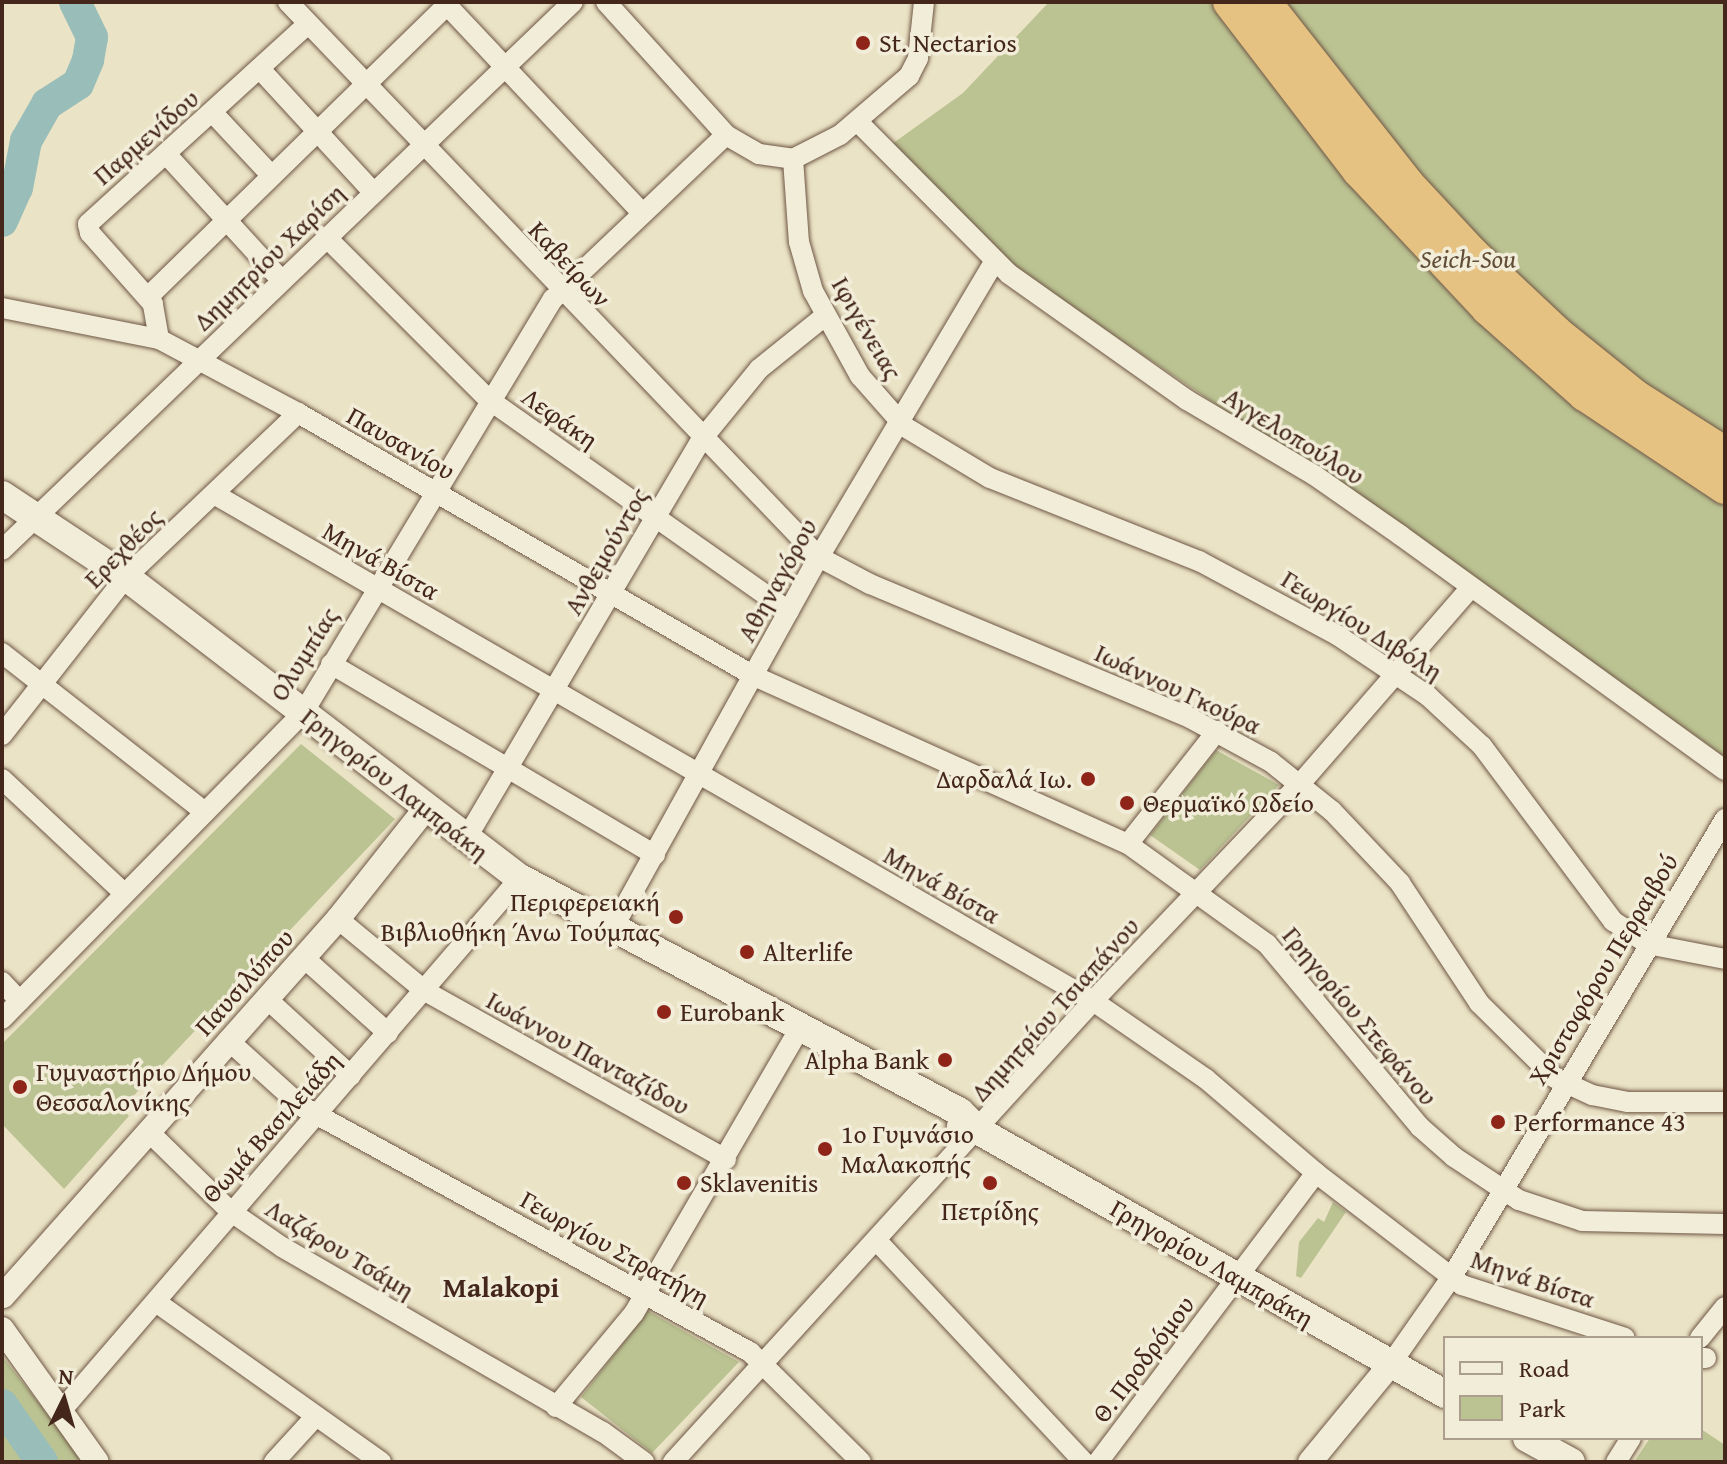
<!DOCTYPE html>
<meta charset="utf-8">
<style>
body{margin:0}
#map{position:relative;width:1727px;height:1464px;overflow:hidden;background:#ebe3c5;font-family:"Gentium Book Plus",serif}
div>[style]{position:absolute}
.green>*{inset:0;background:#bbc392}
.river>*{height:32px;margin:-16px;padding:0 16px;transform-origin:16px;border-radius:16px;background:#99bdb9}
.roads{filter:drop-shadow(0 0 2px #6e5645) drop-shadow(0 0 2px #6e5645)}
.minor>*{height:20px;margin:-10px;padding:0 10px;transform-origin:10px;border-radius:10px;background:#f2edd9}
.tertiary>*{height:24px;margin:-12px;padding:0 12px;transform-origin:12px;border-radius:12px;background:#f2edd9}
.secondary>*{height:28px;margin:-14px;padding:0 14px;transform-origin:14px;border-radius:14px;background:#f2edd9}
.trunk>*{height:34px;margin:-17px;padding:0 17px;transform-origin:17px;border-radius:17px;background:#e6c282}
.dots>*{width:22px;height:22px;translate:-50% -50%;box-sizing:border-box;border:4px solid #f2edd9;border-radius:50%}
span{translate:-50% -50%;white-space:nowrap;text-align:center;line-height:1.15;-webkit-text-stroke:7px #f2edd9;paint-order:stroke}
.poi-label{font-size:26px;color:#44271a}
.left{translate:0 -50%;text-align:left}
.right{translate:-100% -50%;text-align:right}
.street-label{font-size:26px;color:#44271a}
.park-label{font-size:26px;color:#624e38;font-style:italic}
.neighbourhood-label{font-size:28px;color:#44271a;font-weight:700}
.frame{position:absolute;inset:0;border:4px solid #44271a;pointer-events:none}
.legend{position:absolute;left:1443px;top:1336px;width:260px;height:104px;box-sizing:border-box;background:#f2edd9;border:2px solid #ac9e8d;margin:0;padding:10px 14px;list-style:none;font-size:24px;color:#44271a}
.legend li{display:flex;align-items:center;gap:16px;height:40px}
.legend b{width:40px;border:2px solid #ac9e8d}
.north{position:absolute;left:24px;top:1360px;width:80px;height:80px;-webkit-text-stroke:6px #f2edd9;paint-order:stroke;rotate:5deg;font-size:22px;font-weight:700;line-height:32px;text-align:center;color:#44271a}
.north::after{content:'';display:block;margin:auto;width:28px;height:36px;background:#44271a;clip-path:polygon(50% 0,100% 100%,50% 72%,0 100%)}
</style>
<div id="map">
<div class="green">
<div style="clip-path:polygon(1049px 2px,1725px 2px,1725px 757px,1498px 595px,1007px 263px,892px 144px,963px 93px)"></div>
<div style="clip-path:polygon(301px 744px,395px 819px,122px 1108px,129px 1116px,64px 1189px,2px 1124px,2px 1044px)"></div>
<div style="clip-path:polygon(1216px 750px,1279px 785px,1200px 870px,1150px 835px)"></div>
<div style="clip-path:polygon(1333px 1202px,1346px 1212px,1301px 1278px,1296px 1276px,1299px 1242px,1318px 1218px,1324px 1222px)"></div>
<div style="clip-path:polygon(648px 1311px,739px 1362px,652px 1453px,581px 1397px)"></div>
<div style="clip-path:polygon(2px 1356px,50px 1417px,82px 1462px,2px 1462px)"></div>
<div style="clip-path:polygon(1701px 1429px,1725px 1445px,1725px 1462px,1634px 1462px,1650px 1438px,1701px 1438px)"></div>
</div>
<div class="river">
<div style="left:2px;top:221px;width:36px;rotate:-66deg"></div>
<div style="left:17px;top:188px;width:48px;rotate:-79.2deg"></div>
<div style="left:26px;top:141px;width:43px;rotate:-60.4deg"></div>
<div style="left:47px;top:104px;width:37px;rotate:-33deg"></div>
<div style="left:78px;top:84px;width:26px;rotate:-67deg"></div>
<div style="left:88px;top:60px;width:23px;rotate:-80deg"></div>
<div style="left:92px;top:37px;width:39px;rotate:-116deg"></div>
<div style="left:2px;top:1405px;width:70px;rotate:54.9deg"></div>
</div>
<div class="roads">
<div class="minor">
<div style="left:288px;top:2px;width:768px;rotate:46.27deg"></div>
<div style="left:819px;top:557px;width:58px;rotate:27.9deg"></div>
<div style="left:870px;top:584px;width:347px;rotate:22.7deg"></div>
<div style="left:1190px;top:718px;width:92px;rotate:28.5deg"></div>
<div style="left:1271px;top:762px;width:78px;rotate:38.8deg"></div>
<div style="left:1332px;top:811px;width:99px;rotate:46.6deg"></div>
<div style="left:1400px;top:883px;width:144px;rotate:56.6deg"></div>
<div style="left:1479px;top:1003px;width:107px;rotate:44.6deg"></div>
<div style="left:1555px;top:1078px;width:41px;rotate:24.7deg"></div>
<div style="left:1592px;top:1095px;width:37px;rotate:11deg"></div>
<div style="left:1628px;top:1102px;width:97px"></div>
<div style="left:444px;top:2px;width:289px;rotate:46.8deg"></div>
<div style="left:606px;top:2px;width:179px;rotate:47.9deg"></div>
<div style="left:726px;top:135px;width:38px;rotate:30deg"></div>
<div style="left:759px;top:154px;width:34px;rotate:8deg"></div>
<div style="left:793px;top:159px;width:53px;rotate:-27.1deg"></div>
<div style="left:840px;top:135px;width:91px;rotate:-40.5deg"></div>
<div style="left:909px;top:76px;width:20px;rotate:-63deg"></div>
<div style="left:918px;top:58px;width:56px;rotate:-83.9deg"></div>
<div style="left:260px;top:69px;width:167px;rotate:47.4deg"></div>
<div style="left:213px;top:113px;width:86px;rotate:46.9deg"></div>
<div style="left:857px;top:121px;width:216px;rotate:45.2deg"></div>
<div style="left:1009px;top:274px;width:218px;rotate:35.3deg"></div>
<div style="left:1187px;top:400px;width:147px;rotate:30.6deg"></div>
<div style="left:1314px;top:475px;width:105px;rotate:34.9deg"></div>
<div style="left:1400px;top:535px;width:401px;rotate:35.9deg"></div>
<div style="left:167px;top:155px;width:169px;rotate:47.6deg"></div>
<div style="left:793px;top:159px;width:83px;rotate:85.9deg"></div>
<div style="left:799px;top:242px;width:51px;rotate:74.1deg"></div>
<div style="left:813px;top:291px;width:97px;rotate:61.1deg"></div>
<div style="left:860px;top:376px;width:68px;rotate:48.6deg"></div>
<div style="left:905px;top:427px;width:99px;rotate:31deg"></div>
<div style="left:990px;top:478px;width:225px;rotate:21.7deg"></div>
<div style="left:1199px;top:561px;width:157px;rotate:28.2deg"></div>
<div style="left:1337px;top:635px;width:110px;rotate:33.8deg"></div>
<div style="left:1428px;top:696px;width:74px;rotate:42.8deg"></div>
<div style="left:1482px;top:746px;width:219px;rotate:53.2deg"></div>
<div style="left:1613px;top:921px;width:42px;rotate:33.3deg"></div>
<div style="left:1648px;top:944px;width:78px;rotate:11deg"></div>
<div style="left:326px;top:237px;width:229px;rotate:45deg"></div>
<div style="left:488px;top:399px;width:368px;rotate:35.2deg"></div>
<div style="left:148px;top:297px;width:417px;rotate:-44.3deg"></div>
<div style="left:2px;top:308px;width:160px;rotate:11.2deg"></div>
<div style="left:159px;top:339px;width:157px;rotate:28deg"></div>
<div style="left:298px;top:413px;width:526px;rotate:29.97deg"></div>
<div style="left:754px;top:676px;width:410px;rotate:24.2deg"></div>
<div style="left:1128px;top:844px;width:171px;rotate:35.7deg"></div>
<div style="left:1267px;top:944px;width:239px;rotate:50.1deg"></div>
<div style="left:1420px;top:1127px;width:45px;rotate:41.4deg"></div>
<div style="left:1454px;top:1157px;width:78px;rotate:33.5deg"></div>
<div style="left:1519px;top:1200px;width:66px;rotate:18.4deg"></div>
<div style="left:1582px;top:1221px;width:143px;rotate:1.2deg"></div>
<div style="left:159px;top:339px;width:36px;rotate:-100deg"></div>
<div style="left:153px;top:304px;width:95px;rotate:-131.6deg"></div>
<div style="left:90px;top:233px;width:9px;rotate:-103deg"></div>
<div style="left:88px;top:224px;width:297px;rotate:-42.3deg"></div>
<div style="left:214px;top:494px;width:1015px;rotate:29.98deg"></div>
<div style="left:1093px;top:1001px;width:137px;rotate:34.6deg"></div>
<div style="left:1206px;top:1079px;width:145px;rotate:40.5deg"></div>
<div style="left:1316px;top:1173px;width:184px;rotate:37.5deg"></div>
<div style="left:1462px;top:1285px;width:171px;rotate:18deg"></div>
<div style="left:2px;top:550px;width:791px;rotate:-43.82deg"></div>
<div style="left:2px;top:653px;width:258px;rotate:38.1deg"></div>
<div style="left:331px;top:664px;width:376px;rotate:30.5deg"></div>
<div style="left:2px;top:735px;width:201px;rotate:-51.9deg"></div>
<div style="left:126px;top:577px;width:238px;rotate:-43.6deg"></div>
<div style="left:2px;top:779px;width:168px;rotate:43.1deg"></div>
<div style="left:466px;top:839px;width:464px;rotate:-59.5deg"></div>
<div style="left:702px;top:439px;width:90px;rotate:-50.8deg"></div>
<div style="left:759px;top:369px;width:85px;rotate:-38.8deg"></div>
<div style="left:1128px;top:844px;width:144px;rotate:-51.8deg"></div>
<div style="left:338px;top:919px;width:113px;rotate:39.6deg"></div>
<div style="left:425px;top:991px;width:345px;rotate:29.2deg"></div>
<div style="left:613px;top:928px;width:424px;rotate:-61deg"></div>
<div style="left:819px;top:557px;width:343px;rotate:-59.3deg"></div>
<div style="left:303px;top:957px;width:114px;rotate:41.8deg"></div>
<div style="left:2px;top:982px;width:26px;rotate:47deg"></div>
<div style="left:266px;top:998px;width:115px;rotate:42.5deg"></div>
<div style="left:2px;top:1019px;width:429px;rotate:-45.5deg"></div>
<div style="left:303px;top:713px;width:484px;rotate:-58.9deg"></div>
<div style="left:553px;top:299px;width:238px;rotate:-43.5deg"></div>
<div style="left:228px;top:1040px;width:98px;rotate:42.1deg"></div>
<div style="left:301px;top:1106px;width:512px;rotate:28.72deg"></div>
<div style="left:750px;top:1352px;width:156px;rotate:44.7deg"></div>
<div style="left:149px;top:1132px;width:113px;rotate:44.3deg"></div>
<div style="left:230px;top:1211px;width:63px;rotate:34.7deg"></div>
<div style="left:282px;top:1247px;width:370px;rotate:30deg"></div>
<div style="left:603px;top:1432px;width:51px;rotate:36.2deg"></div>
<div style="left:877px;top:1241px;width:303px;rotate:46.9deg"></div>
<div style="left:156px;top:1302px;width:276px;rotate:35.4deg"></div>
<div style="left:1700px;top:1338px;width:40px;rotate:-51deg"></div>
<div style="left:1701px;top:1358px;width:5px"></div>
<div style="left:1390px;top:1365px;width:106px;rotate:-55deg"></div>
<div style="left:1451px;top:1278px;width:535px;rotate:-59.16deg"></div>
<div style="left:556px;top:1407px;width:122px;rotate:-50.3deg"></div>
<div style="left:634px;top:1313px;width:328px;rotate:-59.8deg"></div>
<div style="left:61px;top:1411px;width:703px;rotate:-49.27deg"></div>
<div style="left:274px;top:1462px;width:62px;rotate:-47.6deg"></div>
<div style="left:673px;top:1462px;width:624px;rotate:-47.66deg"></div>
<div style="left:1093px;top:1001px;width:300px;rotate:-46.4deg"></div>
<div style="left:1300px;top:784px;width:261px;rotate:-49deg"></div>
<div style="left:1098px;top:1462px;width:362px;rotate:-53deg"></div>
<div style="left:1616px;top:1462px;width:28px;rotate:-58deg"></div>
</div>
<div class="tertiary">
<div style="left:3px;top:1296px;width:504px;rotate:-48.38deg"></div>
<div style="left:338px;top:919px;width:142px;rotate:-51.6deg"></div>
<div style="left:2px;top:1329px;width:163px;rotate:54.5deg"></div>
<div style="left:1310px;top:1462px;width:126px;rotate:-50.5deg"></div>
</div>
<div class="secondary">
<div style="left:2px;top:495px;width:149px;rotate:33.5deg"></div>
<div style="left:126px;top:577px;width:496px;rotate:37.4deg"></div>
<div style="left:520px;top:878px;width:498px;rotate:28deg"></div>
<div style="left:960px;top:1112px;width:27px;rotate:45deg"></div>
<div style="left:961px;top:1126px;width:19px;rotate:16deg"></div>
<div style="left:979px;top:1131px;width:535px;rotate:29.44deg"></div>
<div style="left:1527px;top:1438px;width:50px;rotate:28.6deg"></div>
</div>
<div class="trunk">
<div style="left:1230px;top:2px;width:212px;rotate:52.5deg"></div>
<div style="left:1359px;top:170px;width:189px;rotate:46.9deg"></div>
<div style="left:1488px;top:308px;width:130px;rotate:41.6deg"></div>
<div style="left:1585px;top:394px;width:168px;rotate:33.6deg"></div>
<div style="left:1264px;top:2px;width:231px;rotate:51.8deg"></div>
<div style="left:1407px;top:184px;width:96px;rotate:47.1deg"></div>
<div style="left:1472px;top:254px;width:115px;rotate:43.2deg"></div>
<div style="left:1556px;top:333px;width:100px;rotate:38.9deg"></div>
<div style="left:1634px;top:396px;width:108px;rotate:32.5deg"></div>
</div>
</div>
<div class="dots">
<div style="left:863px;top:43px;background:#8f2418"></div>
<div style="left:1088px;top:779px;background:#8f2418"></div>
<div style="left:1127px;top:803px;background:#8f2418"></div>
<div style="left:676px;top:917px;background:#8f2418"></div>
<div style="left:747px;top:952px;background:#8f2418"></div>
<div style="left:664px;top:1012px;background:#8f2418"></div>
<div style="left:945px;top:1060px;background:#8f2418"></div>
<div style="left:20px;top:1087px;background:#8f2418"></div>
<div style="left:1498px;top:1122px;background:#8f2418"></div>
<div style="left:825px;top:1149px;background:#8f2418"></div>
<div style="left:684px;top:1183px;background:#8f2418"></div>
<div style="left:990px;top:1183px;background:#8f2418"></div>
</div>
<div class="poi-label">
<span class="left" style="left:879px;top:43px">St. Nectarios</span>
<span class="right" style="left:1072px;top:779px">Δαρδαλά Ιω.</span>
<span class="left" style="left:1143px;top:803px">Θερμαϊκό Ωδείο</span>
<span class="right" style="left:660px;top:917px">Περιφερειακή<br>Βιβλιοθήκη Άνω Τούμπας</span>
<span class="left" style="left:763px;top:952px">Alterlife</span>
<span class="left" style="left:680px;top:1012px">Eurobank</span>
<span class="right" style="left:929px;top:1060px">Alpha Bank</span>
<span class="left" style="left:36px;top:1087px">Γυμναστήριο Δήμου<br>Θεσσαλονίκης</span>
<span class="left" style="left:1514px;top:1122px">Performance 43</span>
<span class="left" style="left:841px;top:1149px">1ο Γυμνάσιο<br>Μαλακοπής</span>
<span class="left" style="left:700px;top:1183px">Sklavenitis</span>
<span style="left:990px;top:1211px">Πετρίδης</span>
</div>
<div class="street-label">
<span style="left:146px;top:137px;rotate:-41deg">Παρμενίδου</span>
<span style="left:269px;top:257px;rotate:-44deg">Δημητρίου Χαρίση</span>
<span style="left:570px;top:264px;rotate:47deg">Καβείρων</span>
<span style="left:867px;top:328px;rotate:60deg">Ιφιγένειας</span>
<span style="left:560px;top:418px;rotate:35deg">Λεφάκη</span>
<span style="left:1294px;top:436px;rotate:32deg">Αγγελοπούλου</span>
<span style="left:401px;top:443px;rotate:30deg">Παυσανίου</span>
<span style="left:123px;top:548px;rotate:-46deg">Ερεχθέος</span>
<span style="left:606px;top:551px;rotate:-60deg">Ανθεμούντος</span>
<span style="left:381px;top:561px;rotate:30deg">Μηνά Βίστα</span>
<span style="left:777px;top:580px;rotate:-61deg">Αθηναγόρου</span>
<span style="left:1362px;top:625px;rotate:32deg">Γεωργίου Διβόλη</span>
<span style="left:304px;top:654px;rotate:-58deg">Ολυμπίας</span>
<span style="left:1178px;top:689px;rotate:25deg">Ιωάννου Γκούρα</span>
<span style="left:395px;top:784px;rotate:38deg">Γρηγορίου Λαμπράκη</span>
<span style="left:942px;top:885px;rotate:30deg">Μηνά Βίστα</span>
<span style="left:1603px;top:969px;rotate:-59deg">Χριστοφόρου Περραιβού</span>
<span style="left:244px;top:982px;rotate:-48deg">Παυσιλύπου</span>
<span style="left:1055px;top:1009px;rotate:-48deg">Δημητρίου Τσιαπάνου</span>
<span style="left:1360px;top:1016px;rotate:50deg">Γρηγορίου Στεφάνου</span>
<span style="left:588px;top:1053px;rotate:29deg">Ιωάννου Πανταζίδου</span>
<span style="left:271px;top:1127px;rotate:-48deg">Θωμά Βασιλειάδη</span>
<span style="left:615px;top:1248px;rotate:29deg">Γεωργίου Στρατήγη</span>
<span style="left:340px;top:1249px;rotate:31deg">Λαζάρου Τσάμη</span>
<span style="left:1212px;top:1263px;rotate:30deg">Γρηγορίου Λαμπράκη</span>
<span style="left:1533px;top:1279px;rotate:19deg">Μηνά Βίστα</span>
<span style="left:1143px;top:1359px;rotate:-53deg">Θ. Προδρόμου</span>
</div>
<div class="park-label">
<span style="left:1468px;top:259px">Seich-Sou</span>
</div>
<div class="neighbourhood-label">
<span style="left:501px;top:1287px">Malakopi</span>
</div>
<div class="frame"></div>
<ul class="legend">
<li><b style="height:10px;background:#f2edd9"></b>Road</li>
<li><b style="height:22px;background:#bbc392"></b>Park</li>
</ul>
<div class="north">N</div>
</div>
